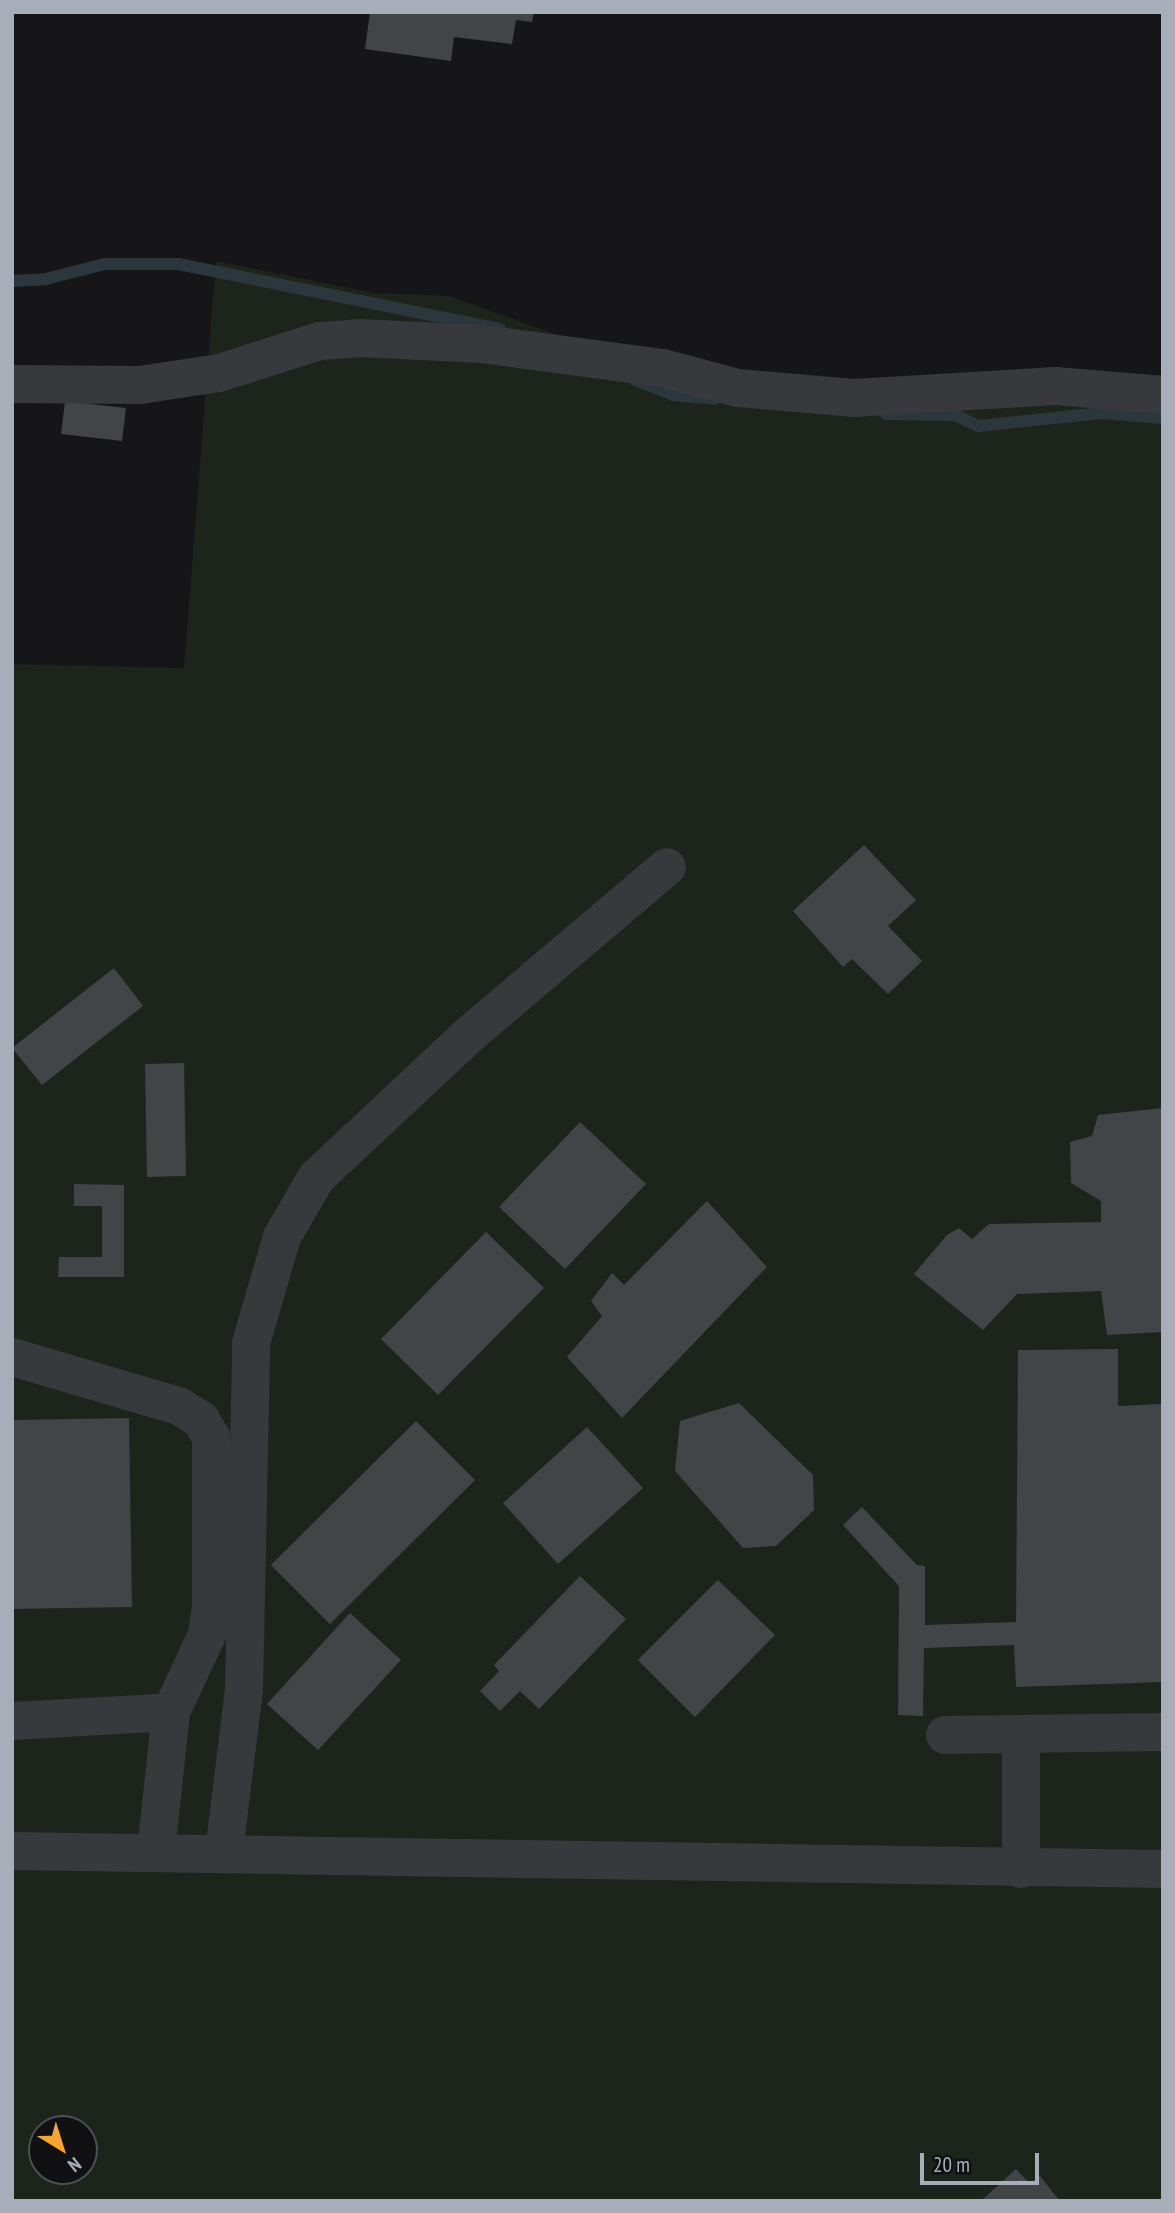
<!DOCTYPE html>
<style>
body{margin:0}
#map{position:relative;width:1175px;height:2213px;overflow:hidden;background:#161618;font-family:"PT Sans Narrow",sans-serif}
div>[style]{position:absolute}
.green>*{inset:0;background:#1c241c}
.stream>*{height:12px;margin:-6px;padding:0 6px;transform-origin:6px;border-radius:6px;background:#2c373d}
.building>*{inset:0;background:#424448}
.minor>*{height:38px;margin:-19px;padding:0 19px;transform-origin:19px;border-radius:19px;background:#37393d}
span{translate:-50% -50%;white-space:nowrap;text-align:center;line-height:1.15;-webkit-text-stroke:7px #111113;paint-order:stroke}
.frame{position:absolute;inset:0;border:14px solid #a8aeb9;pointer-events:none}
.north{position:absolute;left:28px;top:2115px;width:70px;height:70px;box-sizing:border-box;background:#111113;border:2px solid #4d5055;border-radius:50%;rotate:142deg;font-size:19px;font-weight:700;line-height:28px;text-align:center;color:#a8aeb9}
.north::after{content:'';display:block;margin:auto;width:24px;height:32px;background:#f9a42e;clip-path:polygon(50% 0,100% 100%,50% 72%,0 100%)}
.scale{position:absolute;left:920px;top:2153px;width:119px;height:32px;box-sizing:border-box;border:4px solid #a8aeb9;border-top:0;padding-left:9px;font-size:21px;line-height:24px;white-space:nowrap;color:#a8aeb9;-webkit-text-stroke:5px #111113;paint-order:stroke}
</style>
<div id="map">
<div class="green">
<div style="clip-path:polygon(evenodd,216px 261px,373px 293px,449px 296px,677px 378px,813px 388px,1163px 375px,1163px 2201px,12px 2201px,12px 664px,184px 668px,216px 261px,42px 2129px,84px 2129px,84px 2171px,42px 2171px,42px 2129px)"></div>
</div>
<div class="stream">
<div style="left:12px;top:281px;width:34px;rotate:-3deg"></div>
<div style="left:46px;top:279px;width:61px;rotate:-14.3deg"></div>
<div style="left:105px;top:264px;width:73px"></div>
<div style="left:178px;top:264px;width:328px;rotate:11.4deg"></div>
<div style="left:635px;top:380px;width:41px;rotate:21.5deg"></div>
<div style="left:673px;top:395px;width:42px;rotate:5.4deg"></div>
<div style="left:886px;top:414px;width:69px;rotate:0.8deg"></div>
<div style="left:955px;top:415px;width:26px;rotate:25deg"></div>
<div style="left:979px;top:426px;width:123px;rotate:-6.1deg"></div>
<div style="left:1101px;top:413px;width:62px;rotate:4.6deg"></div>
</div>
<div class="building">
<div style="clip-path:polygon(370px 12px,534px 12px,532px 22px,516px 20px,512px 44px,454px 37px,451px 61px,365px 49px)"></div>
<div style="clip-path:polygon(65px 401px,126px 408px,122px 441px,61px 434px)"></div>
<div style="clip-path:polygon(864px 845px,916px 900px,888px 926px,922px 961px,888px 994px,852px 959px,843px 967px,793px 911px)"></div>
<div style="clip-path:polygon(114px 968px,143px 1006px,42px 1085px,12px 1048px)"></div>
<div style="clip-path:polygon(184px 1063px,186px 1176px,147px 1177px,145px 1064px)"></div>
<div style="clip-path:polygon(1163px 1108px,1163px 1332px,1107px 1335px,1101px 1291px,1017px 1294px,983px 1330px,914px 1274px,947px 1235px,959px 1228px,972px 1239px,989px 1224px,1101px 1222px,1101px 1201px,1071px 1183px,1070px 1142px,1092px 1136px,1098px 1115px)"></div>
<div style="clip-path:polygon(580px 1122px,646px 1184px,565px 1269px,499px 1207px)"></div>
<div style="clip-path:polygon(74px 1184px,124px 1185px,124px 1277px,58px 1277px,59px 1257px,102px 1257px,102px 1206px,74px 1206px)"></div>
<div style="clip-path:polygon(707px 1201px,767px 1267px,622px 1418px,567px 1357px,602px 1316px,591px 1301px,612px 1273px,624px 1285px)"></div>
<div style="clip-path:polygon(486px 1232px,544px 1288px,438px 1395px,381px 1339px)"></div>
<div style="clip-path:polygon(1118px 1349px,1118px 1406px,1163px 1404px,1163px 1682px,1016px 1687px,1014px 1645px,924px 1648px,923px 1716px,898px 1715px,899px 1586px,843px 1525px,862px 1507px,917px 1565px,925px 1566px,925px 1625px,1016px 1622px,1018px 1350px)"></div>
<div style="clip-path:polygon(739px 1403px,813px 1475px,814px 1510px,776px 1546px,743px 1548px,675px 1471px,680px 1421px)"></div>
<div style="clip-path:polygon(129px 1418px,132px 1607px,12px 1609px,12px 1420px)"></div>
<div style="clip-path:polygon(416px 1421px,475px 1480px,330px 1624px,271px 1565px)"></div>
<div style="clip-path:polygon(587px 1427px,643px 1488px,558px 1564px,503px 1503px)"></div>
<div style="clip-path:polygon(580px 1576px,626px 1619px,539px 1709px,520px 1691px,500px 1711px,480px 1691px,499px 1671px,494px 1665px)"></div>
<div style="clip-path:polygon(718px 1580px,775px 1635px,695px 1717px,638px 1660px)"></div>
<div style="clip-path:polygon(350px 1613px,401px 1660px,318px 1750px,267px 1704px)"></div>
<div style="clip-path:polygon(1016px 2169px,1030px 2184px,1040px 2176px,1060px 2201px,981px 2201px)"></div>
</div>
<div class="minor">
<div style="left:12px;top:384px;width:128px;rotate:0.4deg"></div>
<div style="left:140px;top:385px;width:80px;rotate:-8.6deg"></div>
<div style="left:219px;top:373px;width:106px;rotate:-17.6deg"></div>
<div style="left:320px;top:341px;width:39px;rotate:-4deg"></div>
<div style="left:359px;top:338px;width:123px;rotate:2.8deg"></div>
<div style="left:482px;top:344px;width:182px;rotate:7.6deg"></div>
<div style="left:662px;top:368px;width:79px;rotate:14.7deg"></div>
<div style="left:738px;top:388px;width:116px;rotate:4.9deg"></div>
<div style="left:854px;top:398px;width:202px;rotate:-3.4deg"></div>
<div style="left:1056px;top:386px;width:107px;rotate:4.8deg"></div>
<div style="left:12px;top:1357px;width:174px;rotate:16.4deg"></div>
<div style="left:179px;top:1406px;width:26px;rotate:32deg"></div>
<div style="left:201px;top:1420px;width:20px;rotate:60deg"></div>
<div style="left:211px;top:1437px;width:169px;rotate:90deg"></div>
<div style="left:211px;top:1606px;width:29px;rotate:98deg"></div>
<div style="left:207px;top:1635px;width:85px;rotate:115.1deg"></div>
<div style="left:171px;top:1712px;width:141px;rotate:96.1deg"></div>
<div style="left:12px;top:1721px;width:159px;rotate:-3.2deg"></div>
<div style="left:945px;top:1735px;width:218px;rotate:-0.8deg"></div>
<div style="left:12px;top:1851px;width:1151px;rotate:0.9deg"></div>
<div style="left:224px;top:1852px;width:163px;rotate:-83deg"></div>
<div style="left:244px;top:1690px;width:347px;rotate:-88.8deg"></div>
<div style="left:251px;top:1343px;width:110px;rotate:-73.7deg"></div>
<div style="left:282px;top:1237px;width:68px;rotate:-60deg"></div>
<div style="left:316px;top:1178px;width:211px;rotate:-43.1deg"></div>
<div style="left:470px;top:1034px;width:258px;rotate:-40.3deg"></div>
<div style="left:1021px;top:1869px;width:135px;rotate:-90deg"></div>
</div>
<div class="frame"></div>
<div class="north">N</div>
<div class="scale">20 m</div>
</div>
